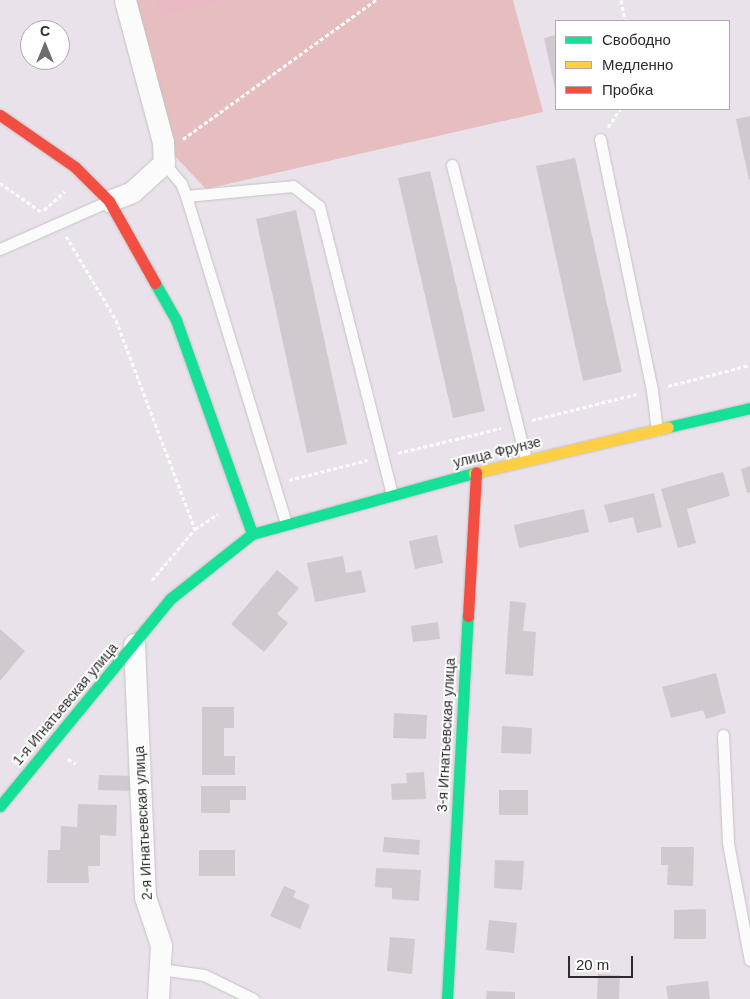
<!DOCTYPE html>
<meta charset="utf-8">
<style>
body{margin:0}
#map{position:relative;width:750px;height:999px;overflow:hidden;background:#eae2ea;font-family:Helvetica,sans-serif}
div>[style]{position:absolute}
.green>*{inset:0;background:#e7bebf}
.pitch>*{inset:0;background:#ebb9c4}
.building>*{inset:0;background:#d0c9d0}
.path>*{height:3px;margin-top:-1.5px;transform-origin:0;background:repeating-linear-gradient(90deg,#fcfbfc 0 4px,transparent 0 6.5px)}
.roads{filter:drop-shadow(0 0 1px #c3c3c4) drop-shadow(0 0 1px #c3c3c4)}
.lane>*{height:11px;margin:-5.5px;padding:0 5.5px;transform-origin:5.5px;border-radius:5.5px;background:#fcfbfc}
.street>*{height:21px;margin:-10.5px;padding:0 10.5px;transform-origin:10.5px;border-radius:10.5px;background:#fcfbfc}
.fast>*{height:11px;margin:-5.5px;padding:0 5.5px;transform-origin:5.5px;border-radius:5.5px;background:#16e098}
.slow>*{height:11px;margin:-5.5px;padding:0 5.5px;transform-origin:5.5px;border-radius:5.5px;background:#ffcf43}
.jam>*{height:11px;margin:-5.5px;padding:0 5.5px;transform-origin:5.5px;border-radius:5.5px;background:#f24e42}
span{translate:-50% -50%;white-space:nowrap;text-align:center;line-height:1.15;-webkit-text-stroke:4px #fff;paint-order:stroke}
.street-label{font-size:14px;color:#2c2c2c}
.legend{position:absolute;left:555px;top:20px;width:175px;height:90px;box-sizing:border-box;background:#fff;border:1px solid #ababab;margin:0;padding:6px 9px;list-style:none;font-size:15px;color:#2c2c2c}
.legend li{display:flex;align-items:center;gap:10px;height:25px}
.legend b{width:25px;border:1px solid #ababab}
.north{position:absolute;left:20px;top:20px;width:50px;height:50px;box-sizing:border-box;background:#fff;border:1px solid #ababab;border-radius:50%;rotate:0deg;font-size:14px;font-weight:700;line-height:20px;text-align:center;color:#2c2c2c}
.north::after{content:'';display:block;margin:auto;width:18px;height:22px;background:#6e6c6e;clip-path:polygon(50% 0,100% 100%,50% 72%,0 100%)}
.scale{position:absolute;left:568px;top:956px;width:65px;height:22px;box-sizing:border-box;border:2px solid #2c2c2c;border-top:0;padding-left:6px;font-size:15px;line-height:18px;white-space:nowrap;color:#2c2c2c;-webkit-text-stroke:4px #fff;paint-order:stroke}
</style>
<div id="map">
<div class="green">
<div style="clip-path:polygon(131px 0,513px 0,543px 112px,206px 189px,171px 152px)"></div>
</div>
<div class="pitch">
<div style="clip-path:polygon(156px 0,224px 0,224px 1px,160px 16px)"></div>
</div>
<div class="building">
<div style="clip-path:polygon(556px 35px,556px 89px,555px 89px,544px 38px)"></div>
<div style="clip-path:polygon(750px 116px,750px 179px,749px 180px,736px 119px)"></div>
<div style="clip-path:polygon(575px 158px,622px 372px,583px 381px,536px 166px)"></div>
<div style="clip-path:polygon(430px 171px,485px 411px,453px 418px,398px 178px)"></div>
<div style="clip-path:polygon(296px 210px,347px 444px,307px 453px,256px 219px)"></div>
<div style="clip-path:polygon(750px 466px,750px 492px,747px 493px,741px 469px)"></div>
<div style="clip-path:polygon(723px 472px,730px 496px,687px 509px,696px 543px,678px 548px,661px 489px)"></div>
<div style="clip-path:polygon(654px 493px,662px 527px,637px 533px,633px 517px,609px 523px,604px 505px)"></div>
<div style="clip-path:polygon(584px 509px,589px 532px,519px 548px,514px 525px)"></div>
<div style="clip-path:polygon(437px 535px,443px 563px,415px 569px,409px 541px)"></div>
<div style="clip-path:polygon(343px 556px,346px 573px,361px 570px,366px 592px,315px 602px,307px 563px)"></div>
<div style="clip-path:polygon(277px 570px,299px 588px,277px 614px,288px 623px,264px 652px,231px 624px)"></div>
<div style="clip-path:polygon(510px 601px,526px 603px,523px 631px,536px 632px,533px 676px,505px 674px)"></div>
<div style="clip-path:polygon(438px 622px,440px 639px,413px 642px,411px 626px)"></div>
<div style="clip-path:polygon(0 629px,25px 651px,0 681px)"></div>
<div style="clip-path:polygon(716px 673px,726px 713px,706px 719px,703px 710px,671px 718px,662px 687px)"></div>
<div style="clip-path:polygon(202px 707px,234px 707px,234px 728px,224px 728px,224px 756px,235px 756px,235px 775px,202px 775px)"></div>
<div style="clip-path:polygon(394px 713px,427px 715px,426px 739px,393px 738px)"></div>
<div style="clip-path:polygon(502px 726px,532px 728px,531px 754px,501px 753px)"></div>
<div style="clip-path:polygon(424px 772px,426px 799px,392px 800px,391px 784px,407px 783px,406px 773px)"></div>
<div style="clip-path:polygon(99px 775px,132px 776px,132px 791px,98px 790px)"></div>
<div style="clip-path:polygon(201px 786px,246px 786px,246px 800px,230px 800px,230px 813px,201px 813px)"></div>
<div style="clip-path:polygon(499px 790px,528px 790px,528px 815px,499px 815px)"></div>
<div style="clip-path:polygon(78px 804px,117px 805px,116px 836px,100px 835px,100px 866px,88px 866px,89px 883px,47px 883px,48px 850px,60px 850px,61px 826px,77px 827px)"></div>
<div style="clip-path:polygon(384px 837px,420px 840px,419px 855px,383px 852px)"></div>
<div style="clip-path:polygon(661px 847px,694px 847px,693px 886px,667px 885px,668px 865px,661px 865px)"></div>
<div style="clip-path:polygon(199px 850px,235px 850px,235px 876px,199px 876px)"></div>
<div style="clip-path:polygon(495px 860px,524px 861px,522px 890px,494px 888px)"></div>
<div style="clip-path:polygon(376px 868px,421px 870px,419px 901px,392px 899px,392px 888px,375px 887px)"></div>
<div style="clip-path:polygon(284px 886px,296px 891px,293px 897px,310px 905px,300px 929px,270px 916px)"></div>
<div style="clip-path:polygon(706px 909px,706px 939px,674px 939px,674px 910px)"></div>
<div style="clip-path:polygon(489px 920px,517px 923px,514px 953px,486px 950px)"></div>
<div style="clip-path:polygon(390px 937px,415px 939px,412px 974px,387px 971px)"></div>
<div style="clip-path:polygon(598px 974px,620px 975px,619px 999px,597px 999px)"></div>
<div style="clip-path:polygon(708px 981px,710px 999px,668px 999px,666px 986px)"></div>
<div style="clip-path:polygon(487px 991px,515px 992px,515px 999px,486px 999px)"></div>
</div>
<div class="path">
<div style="left:621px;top:0;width:21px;rotate:79deg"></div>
<div style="left:608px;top:127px;width:22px;rotate:-56deg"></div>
<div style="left:183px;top:139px;width:238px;rotate:-35.8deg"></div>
<div style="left:0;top:183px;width:52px;rotate:34.9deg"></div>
<div style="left:44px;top:210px;width:28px;rotate:-42deg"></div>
<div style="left:66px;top:236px;width:98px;rotate:59.2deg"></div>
<div style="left:116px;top:320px;width:223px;rotate:69.3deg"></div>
<div style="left:195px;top:529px;width:27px;rotate:-33deg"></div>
<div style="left:668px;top:386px;width:85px;rotate:-14.4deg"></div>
<div style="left:532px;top:420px;width:108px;rotate:-13.9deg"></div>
<div style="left:398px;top:453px;width:106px;rotate:-13.6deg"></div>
<div style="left:289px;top:480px;width:81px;rotate:-14.2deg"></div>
<div style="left:152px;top:580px;width:67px;rotate:-49.9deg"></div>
<div style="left:68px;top:759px;width:9px;rotate:32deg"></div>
</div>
<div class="roads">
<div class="lane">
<div style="left:600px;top:139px;width:256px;rotate:78.3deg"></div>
<div style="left:652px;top:390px;width:40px;rotate:82.9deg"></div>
<div style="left:164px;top:163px;width:26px;rotate:50deg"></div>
<div style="left:181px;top:183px;width:14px;rotate:69deg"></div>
<div style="left:186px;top:196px;width:342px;rotate:73deg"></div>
<div style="left:452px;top:165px;width:304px;rotate:75.9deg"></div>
<div style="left:186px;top:196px;width:107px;rotate:-5.3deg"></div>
<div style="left:293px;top:186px;width:33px;rotate:38deg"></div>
<div style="left:319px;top:206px;width:298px;rotate:75.8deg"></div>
<div style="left:0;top:249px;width:119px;rotate:-23.8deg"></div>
<div style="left:723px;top:735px;width:108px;rotate:87.3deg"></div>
<div style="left:728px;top:843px;width:119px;rotate:79.4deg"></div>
<div style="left:160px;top:969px;width:44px;rotate:7.8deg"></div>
<div style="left:204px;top:975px;width:55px;rotate:26.1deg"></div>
</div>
<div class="street">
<div style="left:109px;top:201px;width:25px;rotate:-21deg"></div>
<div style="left:132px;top:192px;width:43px;rotate:-42.2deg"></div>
<div style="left:164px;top:163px;width:21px;rotate:-93deg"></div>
<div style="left:163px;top:142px;width:147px;rotate:-105deg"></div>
<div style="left:134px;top:644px;width:253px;rotate:87.5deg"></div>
<div style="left:145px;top:897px;width:51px;rotate:71.6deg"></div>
<div style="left:161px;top:945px;width:54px;rotate:93.2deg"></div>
</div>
<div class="fast">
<div style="left:155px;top:283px;width:43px;rotate:60.4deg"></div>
<div style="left:176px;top:320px;width:227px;rotate:70.4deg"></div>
<div style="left:668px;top:427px;width:84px;rotate:-13deg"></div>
<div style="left:0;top:806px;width:268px;rotate:-50.6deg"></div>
<div style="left:170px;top:599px;width:105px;rotate:-38.4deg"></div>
<div style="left:252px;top:534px;width:230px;rotate:-15.4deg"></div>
<div style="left:447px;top:999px;width:384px;rotate:-86.9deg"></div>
</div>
<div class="slow">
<div style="left:474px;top:473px;width:199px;rotate:-13.3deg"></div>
</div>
<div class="jam">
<div style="left:0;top:115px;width:91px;rotate:34.7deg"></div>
<div style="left:75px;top:167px;width:48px;rotate:45deg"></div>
<div style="left:109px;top:201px;width:94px;rotate:60.7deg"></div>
<div style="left:468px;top:616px;width:144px;rotate:-86.8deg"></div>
</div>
</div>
<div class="street-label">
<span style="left:497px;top:452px;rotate:-14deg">улица Фрунзе</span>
<span style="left:65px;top:704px;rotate:-50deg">1-я Игнатьевская улица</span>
<span style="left:446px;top:735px;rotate:-87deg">3-я Игнатьевская улица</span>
<span style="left:143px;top:823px;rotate:-93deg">2-я Игнатьевская улица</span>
</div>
<ul class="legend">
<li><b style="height:6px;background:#16e098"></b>Свободно</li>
<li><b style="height:6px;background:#ffcf43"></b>Медленно</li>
<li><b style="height:6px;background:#f24e42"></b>Пробка</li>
</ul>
<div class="north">С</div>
<div class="scale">20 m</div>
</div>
